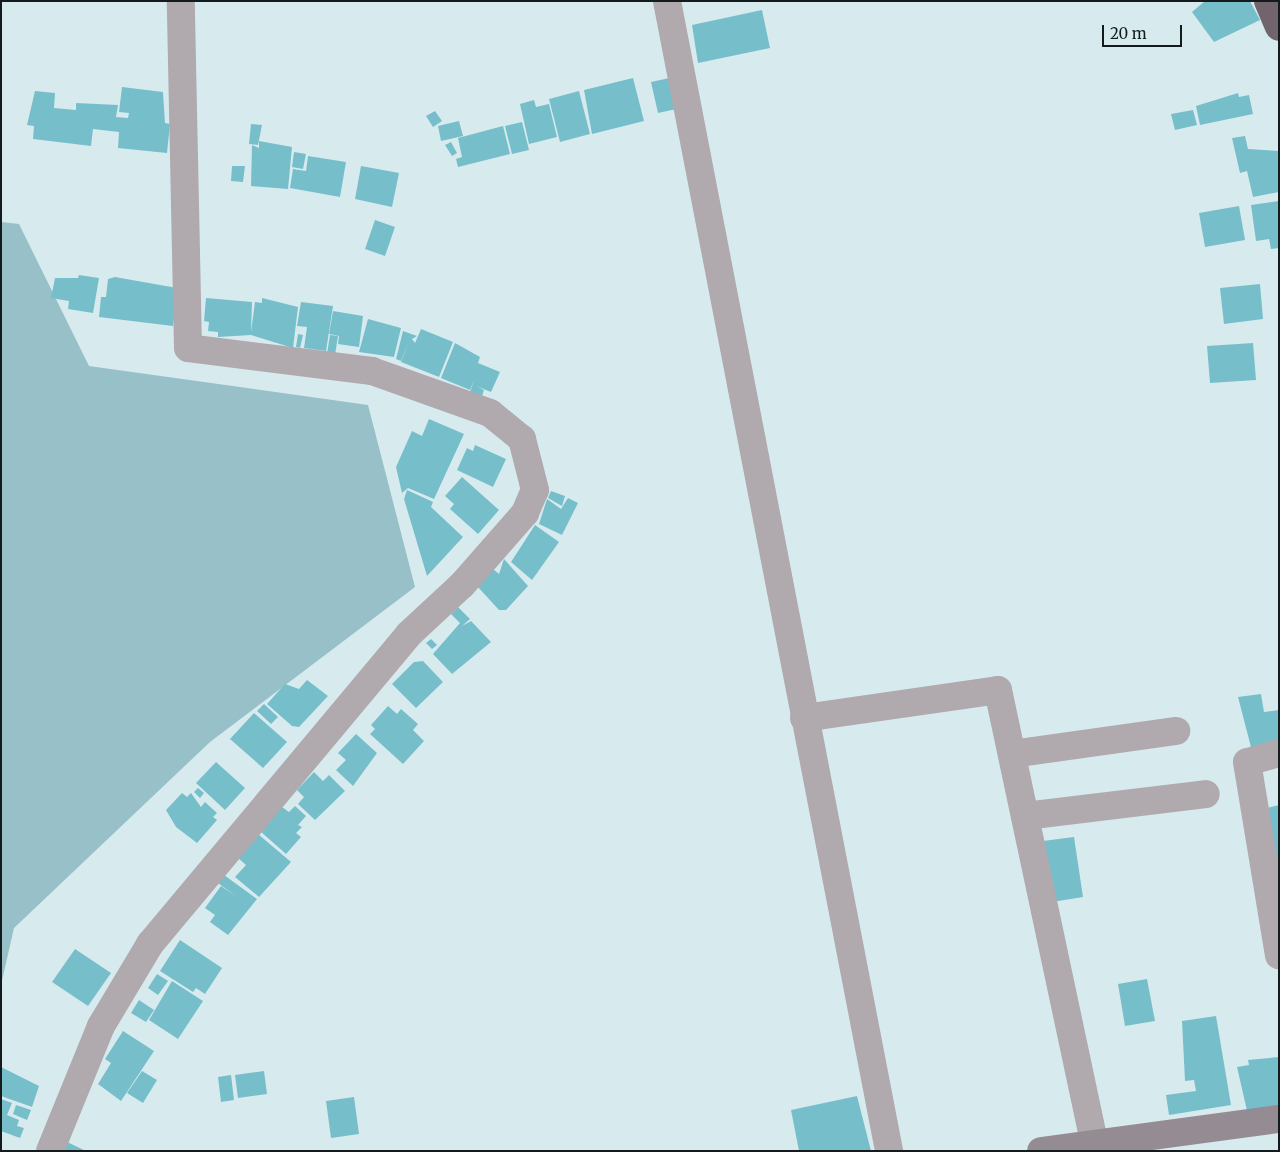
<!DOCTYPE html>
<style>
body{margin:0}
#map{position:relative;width:1280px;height:1152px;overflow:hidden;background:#d7ebef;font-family:Merriweather,serif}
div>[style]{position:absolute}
.green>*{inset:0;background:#97c0c8}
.building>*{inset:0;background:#77becb}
.street>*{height:28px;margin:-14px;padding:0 14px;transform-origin:14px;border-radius:14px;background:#b0a9ae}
.secondary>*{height:28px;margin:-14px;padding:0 14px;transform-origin:14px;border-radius:14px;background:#958b92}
.highway>*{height:28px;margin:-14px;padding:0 14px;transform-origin:14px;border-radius:14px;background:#71646d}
span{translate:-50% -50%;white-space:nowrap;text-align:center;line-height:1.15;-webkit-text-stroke:5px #d7ebef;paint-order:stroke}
.frame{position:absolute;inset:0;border:2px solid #141b1c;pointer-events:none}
.scale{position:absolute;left:1102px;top:25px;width:80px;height:22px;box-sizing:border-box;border:2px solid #141b1c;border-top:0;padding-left:6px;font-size:15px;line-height:18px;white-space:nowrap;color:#141b1c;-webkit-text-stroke:4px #d7ebef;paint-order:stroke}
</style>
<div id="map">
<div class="green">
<div style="clip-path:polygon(1px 222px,19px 224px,89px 366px,368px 405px,415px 587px,210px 742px,14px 928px,1px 985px)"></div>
</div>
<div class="building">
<div style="clip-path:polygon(1205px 1px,1250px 1px,1260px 20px,1214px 42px,1192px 12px)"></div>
<div style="clip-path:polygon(762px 10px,770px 48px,698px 63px,692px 25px)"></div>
<div style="clip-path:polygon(674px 77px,681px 108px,658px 113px,651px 82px)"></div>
<div style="clip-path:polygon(633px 78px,644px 121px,592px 134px,584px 90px)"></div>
<div style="clip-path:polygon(122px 87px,163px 92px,165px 123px,170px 124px,167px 153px,118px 148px,119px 132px,93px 129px,91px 146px,33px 139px,34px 126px,27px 125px,35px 91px,55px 93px,54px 108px,76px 110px,76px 103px,118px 105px,116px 117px,128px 118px,129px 113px,119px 112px)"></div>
<div style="clip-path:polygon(579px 91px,590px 134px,560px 142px,549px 99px)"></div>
<div style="clip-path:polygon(1238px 93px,1239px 97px,1249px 95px,1253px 114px,1200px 125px,1196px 106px)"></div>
<div style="clip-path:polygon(534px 100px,536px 107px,549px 104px,557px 137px,529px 144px,520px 104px)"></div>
<div style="clip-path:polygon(1193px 110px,1197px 125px,1175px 130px,1171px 114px)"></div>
<div style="clip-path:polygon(435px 111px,442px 121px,433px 127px,426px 116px)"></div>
<div style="clip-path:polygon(459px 121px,463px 136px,441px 141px,438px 126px)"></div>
<div style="clip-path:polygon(522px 122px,529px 150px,512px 154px,505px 126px)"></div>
<div style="clip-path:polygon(251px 124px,262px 125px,258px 145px,249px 144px)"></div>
<div style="clip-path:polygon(503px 126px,510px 154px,458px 167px,456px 159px,462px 157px,458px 138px)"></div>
<div style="clip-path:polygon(1245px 136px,1248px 149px,1279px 151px,1279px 192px,1253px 197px,1247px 171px,1240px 173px,1232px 138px)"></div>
<div style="clip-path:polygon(259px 141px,292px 147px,288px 189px,251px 186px,252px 145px,259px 148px)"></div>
<div style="clip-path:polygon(451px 142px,457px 153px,452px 156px,445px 145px)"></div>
<div style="clip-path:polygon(294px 152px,306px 154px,303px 169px,292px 167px)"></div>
<div style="clip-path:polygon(308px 156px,346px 162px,340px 197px,290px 188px,293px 169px,306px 171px)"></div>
<div style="clip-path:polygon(232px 166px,245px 166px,243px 182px,231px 181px)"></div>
<div style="clip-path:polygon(361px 166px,399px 173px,392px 207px,355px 199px)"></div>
<div style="clip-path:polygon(1279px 201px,1279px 248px,1271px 249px,1269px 239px,1256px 241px,1251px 205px)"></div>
<div style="clip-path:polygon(1239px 206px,1245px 240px,1205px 247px,1199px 213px)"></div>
<div style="clip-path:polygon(375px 220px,395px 227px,385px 256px,365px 249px)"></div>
<div style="clip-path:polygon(79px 275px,99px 278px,93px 313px,68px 309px,69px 301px,51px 298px,55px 278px,78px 278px)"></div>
<div style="clip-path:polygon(115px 277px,177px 288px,173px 326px,99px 317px,101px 297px,106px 297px,108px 279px)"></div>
<div style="clip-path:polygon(1260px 284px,1263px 319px,1224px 324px,1220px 288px)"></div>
<div style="clip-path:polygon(206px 298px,252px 302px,251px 332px,255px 302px,262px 303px,262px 298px,298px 307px,293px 348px,251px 335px,218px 337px,218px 332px,208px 331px,209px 322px,204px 321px)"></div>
<div style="clip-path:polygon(301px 302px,333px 306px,326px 351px,304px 348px,307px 327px,297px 326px)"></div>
<div style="clip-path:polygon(333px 311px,363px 316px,359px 347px,338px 344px,339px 336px,329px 334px)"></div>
<div style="clip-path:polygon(368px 319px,401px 328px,394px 357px,359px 352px)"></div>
<div style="clip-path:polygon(421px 329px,453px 342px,439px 377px,401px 362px,409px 342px,401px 361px,396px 359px,403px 331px,417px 336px,412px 339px,415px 343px)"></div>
<div style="clip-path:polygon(298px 334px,303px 335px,300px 348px,296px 347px)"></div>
<div style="clip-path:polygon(330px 335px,338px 336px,335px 355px,327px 354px)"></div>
<div style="clip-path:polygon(455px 343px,480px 357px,478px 363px,500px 372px,491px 392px,476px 386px,484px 390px,482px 396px,470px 392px,474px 380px,470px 390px,441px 378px)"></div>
<div style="clip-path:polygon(1253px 343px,1256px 380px,1210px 383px,1207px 346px)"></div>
<div style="clip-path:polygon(429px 419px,464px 434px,434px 499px,408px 488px,402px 493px,396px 467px,412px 431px,422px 436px)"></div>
<div style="clip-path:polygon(475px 445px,506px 459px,493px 487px,457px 470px,467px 448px,473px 451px)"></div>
<div style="clip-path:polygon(462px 477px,499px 510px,478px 534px,450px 509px,454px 504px,445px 496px)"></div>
<div style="clip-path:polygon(407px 490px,433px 502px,431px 507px,463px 537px,427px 576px,404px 499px)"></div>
<div style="clip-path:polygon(551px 491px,565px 496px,562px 506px,548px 498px)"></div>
<div style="clip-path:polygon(568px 498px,578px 503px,562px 535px,539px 524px,547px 499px,561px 509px)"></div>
<div style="clip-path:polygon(535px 525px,559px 542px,532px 580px,511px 562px)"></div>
<div style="clip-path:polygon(504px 559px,528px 586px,506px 610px,499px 610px,477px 586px,493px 569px,499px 574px)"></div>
<div style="clip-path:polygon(458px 607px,470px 619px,462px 626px,471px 621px,491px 642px,452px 674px,433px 654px,460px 623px,451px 614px)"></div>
<div style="clip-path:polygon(431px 639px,437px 645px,432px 649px,426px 643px)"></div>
<div style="clip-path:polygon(423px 661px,443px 682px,416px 708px,392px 684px,414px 662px)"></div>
<div style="clip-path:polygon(307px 680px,328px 696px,299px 727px,292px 726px,267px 704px,285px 684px,299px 689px)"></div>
<div style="clip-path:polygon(1261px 694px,1264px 712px,1279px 710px,1279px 747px,1252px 751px,1238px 697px)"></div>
<div style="clip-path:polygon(264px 704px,278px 717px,271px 724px,257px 711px)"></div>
<div style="clip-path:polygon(388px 706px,397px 714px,401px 709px,418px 724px,413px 730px,424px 741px,403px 764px,370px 734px,375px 729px,371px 725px)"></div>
<div style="clip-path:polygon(254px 713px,287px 742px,263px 768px,230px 739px)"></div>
<div style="clip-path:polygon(356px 734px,377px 753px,353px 786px,336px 770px,346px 760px,338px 753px)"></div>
<div style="clip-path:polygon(216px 762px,245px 788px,225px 810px,196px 783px)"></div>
<div style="clip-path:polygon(314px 772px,323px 781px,329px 775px,345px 791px,315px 820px,298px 804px,304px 797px,297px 790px)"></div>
<div style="clip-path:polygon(198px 788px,204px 793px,200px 798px,194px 792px)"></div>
<div style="clip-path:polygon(182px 793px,187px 797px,191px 793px,201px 807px,205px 802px,217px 813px,213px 817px,217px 820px,197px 843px,176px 827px,166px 810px)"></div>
<div style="clip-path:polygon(1279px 805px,1279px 866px,1278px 866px,1267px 808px)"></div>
<div style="clip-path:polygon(295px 806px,306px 816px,298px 825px,302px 827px,296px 833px,301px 837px,286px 854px,260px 831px,282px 807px,289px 812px)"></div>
<div style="clip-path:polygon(258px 834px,291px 862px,259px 897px,235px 877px,246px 865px,237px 857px)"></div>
<div style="clip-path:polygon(1074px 837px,1083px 897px,1052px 902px,1043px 841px)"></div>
<div style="clip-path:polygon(224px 875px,257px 899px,228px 935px,210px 922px,215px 915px,205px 908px,221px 886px,237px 897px,218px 883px)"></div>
<div style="clip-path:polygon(180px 940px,222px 968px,205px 994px,196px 988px,193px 992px,160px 971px)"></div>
<div style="clip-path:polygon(75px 949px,111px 973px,88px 1006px,52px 982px)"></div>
<div style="clip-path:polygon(157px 974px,168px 981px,158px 995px,148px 988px)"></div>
<div style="clip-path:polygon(1147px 979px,1155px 1021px,1125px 1026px,1118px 984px)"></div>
<div style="clip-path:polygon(172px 981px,203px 1001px,178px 1039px,149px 1020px)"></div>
<div style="clip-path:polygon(139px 1000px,154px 1010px,146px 1022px,131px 1013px)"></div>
<div style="clip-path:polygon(1216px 1016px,1231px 1105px,1169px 1115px,1166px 1095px,1196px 1091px,1194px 1080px,1185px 1081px,1182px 1021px)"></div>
<div style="clip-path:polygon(123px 1031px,154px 1051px,121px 1101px,98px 1084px,111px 1063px,105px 1059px)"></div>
<div style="clip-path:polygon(1279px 1057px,1279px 1110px,1248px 1115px,1237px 1067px,1249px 1065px,1248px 1060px)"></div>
<div style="clip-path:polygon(1px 1067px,39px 1086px,32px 1107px,1px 1096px)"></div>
<div style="clip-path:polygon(142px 1071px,157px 1080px,143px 1103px,127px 1093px)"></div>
<div style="clip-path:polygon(264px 1071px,267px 1094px,238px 1098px,235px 1075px)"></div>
<div style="clip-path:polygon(231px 1075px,234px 1100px,221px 1102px,218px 1077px)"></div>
<div style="clip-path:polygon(857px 1096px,871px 1151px,799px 1151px,791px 1110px)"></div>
<div style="clip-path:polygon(354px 1097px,359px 1134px,331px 1138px,326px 1101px)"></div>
<div style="clip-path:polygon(1px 1099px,12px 1103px,7px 1115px,19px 1120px,17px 1126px,24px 1128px,20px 1138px,1px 1131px)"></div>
<div style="clip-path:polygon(16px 1105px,31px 1110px,27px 1120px,13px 1114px)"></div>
<div style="clip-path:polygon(67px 1142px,86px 1151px,63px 1151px)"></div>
</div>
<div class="street">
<div style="left:667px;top:1px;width:1171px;rotate:79.07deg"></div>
<div style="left:804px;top:718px;width:196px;rotate:-8.2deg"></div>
<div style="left:998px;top:690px;width:461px;rotate:78deg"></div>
<div style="left:1279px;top:753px;width:33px;rotate:164deg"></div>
<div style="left:1247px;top:762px;width:196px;rotate:80.6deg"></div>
<div style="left:1012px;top:754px;width:166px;rotate:-8deg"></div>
<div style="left:1025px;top:816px;width:182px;rotate:-6.9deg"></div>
<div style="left:50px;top:1151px;width:135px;rotate:-67.8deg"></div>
<div style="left:101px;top:1026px;width:96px;rotate:-59.1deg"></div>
<div style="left:150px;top:944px;width:404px;rotate:-50.1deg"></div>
<div style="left:409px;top:634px;width:72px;rotate:-42.8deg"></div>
<div style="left:462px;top:585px;width:96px;rotate:-48.8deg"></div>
<div style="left:525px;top:513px;width:25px;rotate:-67deg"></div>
<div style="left:535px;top:490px;width:53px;rotate:-104.3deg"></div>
<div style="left:522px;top:439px;width:41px;rotate:-140.9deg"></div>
<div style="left:490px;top:413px;width:125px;rotate:-160.4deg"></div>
<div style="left:372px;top:371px;width:185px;rotate:-172.9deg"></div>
<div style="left:188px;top:348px;width:347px;rotate:-91.2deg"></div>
</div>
<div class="secondary">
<div style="left:1041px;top:1151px;width:240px;rotate:-7.7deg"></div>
</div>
<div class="highway">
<div style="left:1268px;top:1px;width:28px;rotate:67deg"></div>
</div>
<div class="frame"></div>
<div class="scale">20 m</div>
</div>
